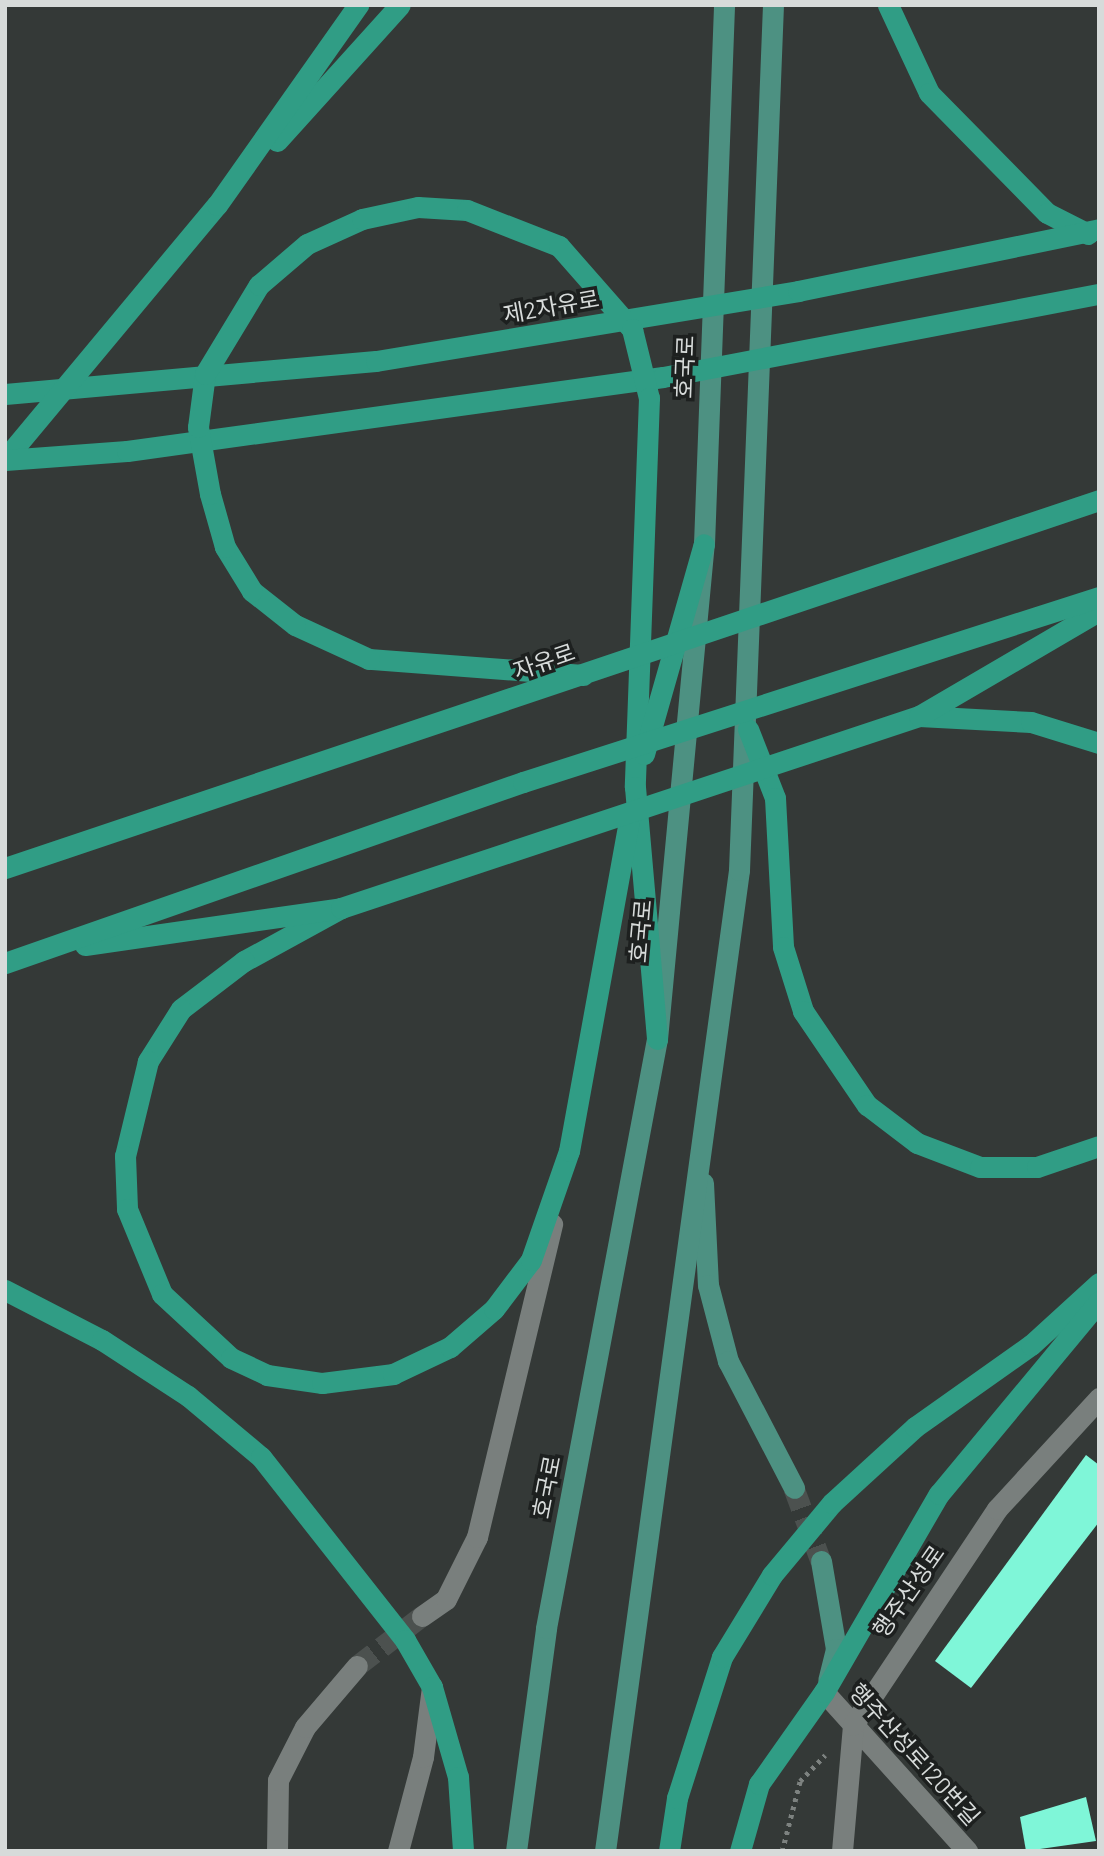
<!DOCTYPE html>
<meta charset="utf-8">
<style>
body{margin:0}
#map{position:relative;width:1104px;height:1856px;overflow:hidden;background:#343937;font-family:Barlow,"Noto Sans KR",sans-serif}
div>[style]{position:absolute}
.building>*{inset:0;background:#7ff6d8}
.minor-tunnel>*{height:21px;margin-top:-10.5px;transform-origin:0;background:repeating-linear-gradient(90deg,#4c514f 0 21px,transparent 0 31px)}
.major-tunnel>*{height:21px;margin-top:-10.5px;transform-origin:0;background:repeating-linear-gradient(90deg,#4c514f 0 21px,transparent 0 31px)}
.path>*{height:4.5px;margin-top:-2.25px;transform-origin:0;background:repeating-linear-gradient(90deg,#7d8280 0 3.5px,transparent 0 8.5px)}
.minor>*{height:21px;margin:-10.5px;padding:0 10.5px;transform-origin:10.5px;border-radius:10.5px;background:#797f7d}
.major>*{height:21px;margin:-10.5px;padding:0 10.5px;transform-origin:10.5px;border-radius:10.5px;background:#4d9182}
.highway>*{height:21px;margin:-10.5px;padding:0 10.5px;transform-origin:10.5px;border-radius:10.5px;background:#309d85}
span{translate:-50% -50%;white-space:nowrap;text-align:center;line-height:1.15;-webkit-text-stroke:7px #1d201f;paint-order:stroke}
.street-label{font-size:23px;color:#d7dbda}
.frame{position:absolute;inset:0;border:7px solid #d7dbda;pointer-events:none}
</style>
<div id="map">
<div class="building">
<div style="clip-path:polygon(1086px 1455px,1099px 1465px,1099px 1522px,971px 1688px,935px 1661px)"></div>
<div style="clip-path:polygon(1086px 1797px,1096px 1841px,1026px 1851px,1020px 1817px)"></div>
</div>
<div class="minor-tunnel">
<div style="left:357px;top:1666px;width:82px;rotate:-37.6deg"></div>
</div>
<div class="major-tunnel">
<div style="left:794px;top:1488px;width:78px;rotate:69.7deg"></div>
</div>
<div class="path">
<div style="left:782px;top:1851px;width:72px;rotate:-75.6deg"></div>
<div style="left:800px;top:1781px;width:36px;rotate:-46deg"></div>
</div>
<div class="minor">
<div style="left:422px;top:1616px;width:29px;rotate:-35deg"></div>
<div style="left:446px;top:1599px;width:69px;rotate:-63.4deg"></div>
<div style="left:477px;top:1537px;width:322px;rotate:-76.5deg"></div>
<div style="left:824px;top:1692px;width:214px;rotate:48deg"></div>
<div style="left:277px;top:1851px;width:71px;rotate:-89.2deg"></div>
<div style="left:278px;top:1780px;width:59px;rotate:-63deg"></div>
<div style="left:305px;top:1727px;width:80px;rotate:-49.6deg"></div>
<div style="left:398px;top:1851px;width:97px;rotate:-75.1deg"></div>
<div style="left:423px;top:1757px;width:71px;rotate:-82.7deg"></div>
<div style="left:842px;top:1851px;width:126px;rotate:-85deg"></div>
<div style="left:853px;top:1725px;width:260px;rotate:-56.3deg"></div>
<div style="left:997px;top:1509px;width:151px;rotate:-47.4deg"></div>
</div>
<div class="major">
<div style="left:703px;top:1183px;width:102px;rotate:87.2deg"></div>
<div style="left:708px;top:1285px;width:79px;rotate:75.3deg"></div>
<div style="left:728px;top:1361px;width:143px;rotate:62.5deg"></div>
<div style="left:821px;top:1561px;width:89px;rotate:80.3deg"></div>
<div style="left:836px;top:1649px;width:32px;rotate:104deg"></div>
<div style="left:516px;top:1851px;width:225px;rotate:-82.3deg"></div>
<div style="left:546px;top:1628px;width:599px;rotate:-79.33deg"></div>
<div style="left:657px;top:1039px;width:497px;rotate:-84.6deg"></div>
<div style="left:704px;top:544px;width:539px;rotate:-87.87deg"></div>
<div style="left:605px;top:1851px;width:990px;rotate:-82.22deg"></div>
<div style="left:739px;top:870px;width:866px;rotate:-87.75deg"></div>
</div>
<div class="highway">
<div style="left:888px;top:5px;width:97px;rotate:65deg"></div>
<div style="left:929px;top:93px;width:168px;rotate:45.5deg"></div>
<div style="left:1047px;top:213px;width:46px;rotate:27.1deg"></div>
<div style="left:277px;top:141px;width:183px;rotate:-47.9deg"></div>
<div style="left:5px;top:394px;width:372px;rotate:-5.1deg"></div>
<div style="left:376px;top:361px;width:428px;rotate:-9.4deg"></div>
<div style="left:798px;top:291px;width:307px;rotate:-11.6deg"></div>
<div style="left:5px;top:459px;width:331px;rotate:-50.2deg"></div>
<div style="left:217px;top:205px;width:245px;rotate:-54.8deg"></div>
<div style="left:5px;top:460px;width:122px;rotate:-4.2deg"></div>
<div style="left:127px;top:451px;width:541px;rotate:-7.86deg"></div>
<div style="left:663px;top:377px;width:444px;rotate:-10.8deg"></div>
<div style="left:583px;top:675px;width:215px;rotate:-175.7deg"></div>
<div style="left:369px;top:659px;width:81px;rotate:-155.3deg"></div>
<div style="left:295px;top:625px;width:55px;rotate:-141.7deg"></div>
<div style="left:252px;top:591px;width:52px;rotate:-121.5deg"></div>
<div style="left:225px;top:547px;width:55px;rotate:-105.8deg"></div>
<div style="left:210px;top:494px;width:68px;rotate:-100.2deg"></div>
<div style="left:198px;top:427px;width:53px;rotate:-82.5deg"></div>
<div style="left:205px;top:374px;width:104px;rotate:-58.8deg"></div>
<div style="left:259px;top:285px;width:63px;rotate:-40.5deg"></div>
<div style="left:307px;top:244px;width:60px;rotate:-24.4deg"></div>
<div style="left:362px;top:219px;width:57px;rotate:-12.1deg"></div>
<div style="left:418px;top:207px;width:49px;rotate:3.5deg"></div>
<div style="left:467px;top:210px;width:99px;rotate:21.4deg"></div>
<div style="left:559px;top:246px;width:111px;rotate:48.7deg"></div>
<div style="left:632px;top:329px;width:71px;rotate:76.2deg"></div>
<div style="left:649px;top:398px;width:389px;rotate:92.1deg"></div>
<div style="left:635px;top:787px;width:253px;rotate:85deg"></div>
<div style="left:919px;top:716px;width:112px;rotate:3.1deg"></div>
<div style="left:1031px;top:722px;width:71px;rotate:17.2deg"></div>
<div style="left:748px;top:729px;width:74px;rotate:68.6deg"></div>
<div style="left:775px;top:798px;width:149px;rotate:86.9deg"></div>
<div style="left:783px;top:947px;width:67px;rotate:72.6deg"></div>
<div style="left:803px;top:1011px;width:114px;rotate:55.8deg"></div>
<div style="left:867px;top:1105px;width:63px;rotate:37.2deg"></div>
<div style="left:917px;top:1143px;width:67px;rotate:20.9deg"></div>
<div style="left:980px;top:1167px;width:57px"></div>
<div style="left:1037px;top:1167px;width:65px;rotate:-18.7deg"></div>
<div style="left:644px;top:754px;width:218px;rotate:-74.1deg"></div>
<div style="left:5px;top:868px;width:1154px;rotate:-18.59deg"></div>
<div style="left:341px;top:908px;width:111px;rotate:151.3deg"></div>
<div style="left:244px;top:961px;width:79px;rotate:142.7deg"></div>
<div style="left:181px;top:1009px;width:62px;rotate:122.4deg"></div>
<div style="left:148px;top:1061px;width:98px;rotate:103.6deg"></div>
<div style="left:125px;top:1156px;width:53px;rotate:87.8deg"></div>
<div style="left:127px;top:1209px;width:92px;rotate:67.6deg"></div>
<div style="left:162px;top:1294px;width:94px;rotate:42.8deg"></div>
<div style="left:231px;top:1358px;width:40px;rotate:25deg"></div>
<div style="left:267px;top:1375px;width:56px;rotate:8.3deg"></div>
<div style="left:322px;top:1383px;width:72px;rotate:-7.2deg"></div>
<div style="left:393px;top:1374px;width:63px;rotate:-25.3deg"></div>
<div style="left:450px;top:1347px;width:58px;rotate:-40.8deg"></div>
<div style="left:494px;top:1309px;width:61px;rotate:-52.9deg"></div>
<div style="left:531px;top:1260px;width:115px;rotate:-70.8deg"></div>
<div style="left:569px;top:1151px;width:341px;rotate:-79.7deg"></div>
<div style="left:85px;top:945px;width:259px;rotate:-8.2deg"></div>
<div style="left:341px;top:908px;width:609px;rotate:-18.38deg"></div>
<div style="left:919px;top:716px;width:208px;rotate:-30.3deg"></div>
<div style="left:5px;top:963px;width:549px;rotate:-19.26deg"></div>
<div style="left:523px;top:782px;width:605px;rotate:-17.81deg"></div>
<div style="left:5px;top:1290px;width:109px;rotate:27.3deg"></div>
<div style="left:102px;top:1340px;width:103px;rotate:33.1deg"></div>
<div style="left:188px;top:1396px;width:95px;rotate:39.9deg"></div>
<div style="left:261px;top:1457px;width:233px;rotate:51.8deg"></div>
<div style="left:405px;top:1640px;width:54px;rotate:60.1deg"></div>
<div style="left:432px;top:1687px;width:94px;rotate:73.9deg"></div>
<div style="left:458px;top:1777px;width:74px;rotate:86.1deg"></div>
<div style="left:669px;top:1851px;width:54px;rotate:-81.4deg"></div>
<div style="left:677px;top:1798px;width:148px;rotate:-72.3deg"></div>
<div style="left:722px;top:1657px;width:96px;rotate:-58.6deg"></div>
<div style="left:772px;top:1575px;width:94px;rotate:-50.2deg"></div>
<div style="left:832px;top:1503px;width:113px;rotate:-42.5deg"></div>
<div style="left:915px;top:1427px;width:142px;rotate:-35.3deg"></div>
<div style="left:1031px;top:1345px;width:92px;rotate:-42.4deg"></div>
<div style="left:740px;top:1851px;width:70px;rotate:-74.2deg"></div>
<div style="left:759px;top:1784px;width:113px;rotate:-54.8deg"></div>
<div style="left:824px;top:1692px;width:229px;rotate:-59.9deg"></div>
<div style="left:939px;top:1494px;width:251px;rotate:-50.3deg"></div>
</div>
<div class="street-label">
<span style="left:551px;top:306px;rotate:-10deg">제2자유로</span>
<span style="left:684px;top:367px;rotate:-88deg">호국로</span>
<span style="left:544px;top:661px;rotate:-19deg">자유로</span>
<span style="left:640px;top:931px;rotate:-85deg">호국로</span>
<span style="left:546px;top:1487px;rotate:-79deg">호국로</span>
<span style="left:908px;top:1591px;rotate:-55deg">행주산성로</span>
<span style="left:915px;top:1754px;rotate:48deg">행주산성로120번길</span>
</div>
<div class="frame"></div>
</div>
